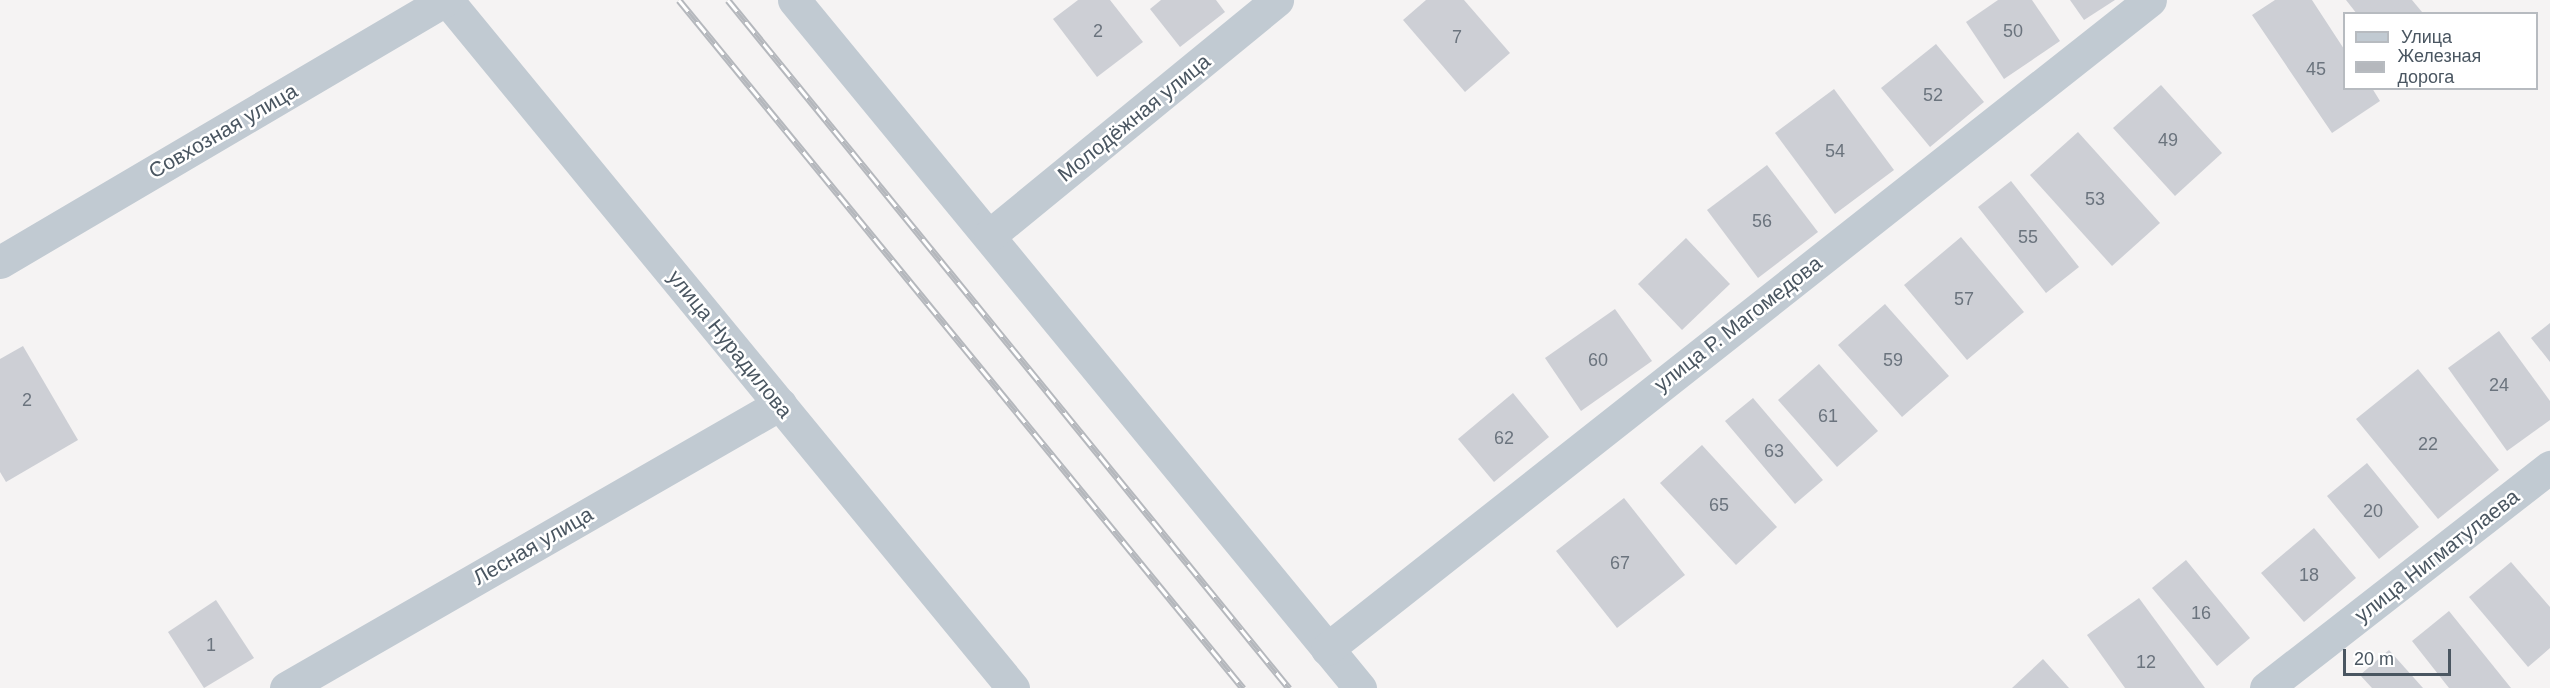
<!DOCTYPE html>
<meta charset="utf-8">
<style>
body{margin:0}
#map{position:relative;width:2550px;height:688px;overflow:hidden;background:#f5f3f3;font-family:Arial,sans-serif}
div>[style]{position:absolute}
.building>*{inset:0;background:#cdcfd5}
.minor>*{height:33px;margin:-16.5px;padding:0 16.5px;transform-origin:16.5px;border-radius:16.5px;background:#c1cad2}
.rail>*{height:7px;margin-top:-3.5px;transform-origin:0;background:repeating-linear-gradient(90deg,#fff 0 14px,#b5b8bd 0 28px);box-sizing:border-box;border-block:2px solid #b5b8bd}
span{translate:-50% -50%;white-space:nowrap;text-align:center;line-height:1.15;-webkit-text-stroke:5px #fff;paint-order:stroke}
.number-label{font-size:18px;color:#6b747e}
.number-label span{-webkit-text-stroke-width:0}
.street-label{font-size:21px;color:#4a5661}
.legend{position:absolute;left:2343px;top:12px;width:195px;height:78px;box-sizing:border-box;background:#fff;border:2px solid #b7bbc0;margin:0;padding:8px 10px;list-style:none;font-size:18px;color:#4a5661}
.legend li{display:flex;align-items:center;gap:12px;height:30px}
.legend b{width:30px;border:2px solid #b7bbc0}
.scale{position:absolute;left:2343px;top:649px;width:108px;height:27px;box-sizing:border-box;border:3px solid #4a5661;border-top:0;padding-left:8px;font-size:18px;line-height:21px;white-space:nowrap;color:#4a5661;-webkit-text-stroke:4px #fff;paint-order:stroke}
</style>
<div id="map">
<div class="building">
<div style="clip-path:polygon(1078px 0,1110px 0,1143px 42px,1097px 77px,1053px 19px)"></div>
<div style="clip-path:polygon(1161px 0,1216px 0,1225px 12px,1180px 47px,1150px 9px)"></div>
<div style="clip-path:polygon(1426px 0,1464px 0,1510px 53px,1465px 92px,1403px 20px)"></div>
<div style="clip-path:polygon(1998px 0,2032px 0,2060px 41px,2004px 79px,1966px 22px)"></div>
<div style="clip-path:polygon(2070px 0,2115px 0,2084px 20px)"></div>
<div style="clip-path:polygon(2275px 0,2312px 0,2344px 49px,2344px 88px,2372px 88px,2380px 101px,2332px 133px,2252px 15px)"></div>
<div style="clip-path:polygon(2346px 0,2412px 0,2422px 12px,2357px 14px)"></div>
<div style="clip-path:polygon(1936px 44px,1984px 102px,1930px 147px,1881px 88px)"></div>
<div style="clip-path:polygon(2161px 85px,2222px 153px,2175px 196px,2113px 128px)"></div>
<div style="clip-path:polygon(1834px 89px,1894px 170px,1835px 214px,1775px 133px)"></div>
<div style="clip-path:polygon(2078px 132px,2160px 223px,2112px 266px,2030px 175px)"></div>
<div style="clip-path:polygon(1767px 165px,1818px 232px,1758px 278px,1707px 210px)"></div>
<div style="clip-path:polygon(2011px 181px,2079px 267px,2046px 293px,1978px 207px)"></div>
<div style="clip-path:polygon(1961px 237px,2024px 312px,1967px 360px,1904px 285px)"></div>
<div style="clip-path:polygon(1686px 238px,1730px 284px,1682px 330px,1638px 284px)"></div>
<div style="clip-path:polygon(1885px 304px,1949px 376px,1902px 417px,1838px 345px)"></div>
<div style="clip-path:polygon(1615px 309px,1652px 361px,1581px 411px,1545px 358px)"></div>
<div style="clip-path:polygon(2550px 323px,2550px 362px,2531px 338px)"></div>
<div style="clip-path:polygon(2499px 331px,2550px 401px,2550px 420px,2507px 451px,2448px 368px)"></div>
<div style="clip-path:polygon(23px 346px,78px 440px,6px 482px,0 472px,0 359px)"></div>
<div style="clip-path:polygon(1819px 364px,1878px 431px,1837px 467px,1778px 400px)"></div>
<div style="clip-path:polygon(2418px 369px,2499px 470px,2438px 519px,2356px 419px)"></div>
<div style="clip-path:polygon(1513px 393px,1549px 437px,1494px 482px,1458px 439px)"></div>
<div style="clip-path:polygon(1753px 398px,1823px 480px,1795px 504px,1725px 421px)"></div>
<div style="clip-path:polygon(1702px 445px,1777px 527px,1736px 565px,1660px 483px)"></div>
<div style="clip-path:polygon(2367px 463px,2419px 527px,2379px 559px,2327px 496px)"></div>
<div style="clip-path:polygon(1624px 498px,1685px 575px,1617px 628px,1556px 551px)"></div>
<div style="clip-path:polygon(2314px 528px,2356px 578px,2304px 622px,2261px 573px)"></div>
<div style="clip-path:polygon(2186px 560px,2250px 638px,2217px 666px,2152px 588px)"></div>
<div style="clip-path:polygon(2511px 562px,2550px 607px,2550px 648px,2528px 667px,2469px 597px)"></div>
<div style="clip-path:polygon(2139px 598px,2205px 688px,2125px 688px,2087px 635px)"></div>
<div style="clip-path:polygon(216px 600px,254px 658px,204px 688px,168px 632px)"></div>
<div style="clip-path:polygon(2449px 611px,2511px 688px,2449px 688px,2412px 641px)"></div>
<div style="clip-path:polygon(2389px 650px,2423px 688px,2372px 688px,2360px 675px)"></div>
<div style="clip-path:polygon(2043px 659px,2069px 688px,2012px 688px)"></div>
</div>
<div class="minor">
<div style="left:447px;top:0;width:891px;rotate:50.56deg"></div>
<div style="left:794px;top:0;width:891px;rotate:50.56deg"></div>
<div style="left:990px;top:235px;width:371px;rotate:-39.3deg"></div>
<div style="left:0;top:262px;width:516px;rotate:-30.49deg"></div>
<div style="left:1327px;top:649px;width:1048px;rotate:-38.26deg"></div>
<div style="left:286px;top:688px;width:570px;rotate:-29.89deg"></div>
<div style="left:2266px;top:688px;width:360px;rotate:-37.9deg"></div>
</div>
<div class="rail">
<div style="left:679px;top:0;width:890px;rotate:50.66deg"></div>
<div style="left:728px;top:0;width:888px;rotate:50.81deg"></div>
</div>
<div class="number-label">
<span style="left:1098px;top:31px">2</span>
<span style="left:2013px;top:31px">50</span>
<span style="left:1457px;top:37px">7</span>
<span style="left:2316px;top:69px">45</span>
<span style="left:1933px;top:95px">52</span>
<span style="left:2168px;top:140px">49</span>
<span style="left:1835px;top:151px">54</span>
<span style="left:2095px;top:199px">53</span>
<span style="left:1762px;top:221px">56</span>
<span style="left:2028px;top:237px">55</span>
<span style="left:1964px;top:299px">57</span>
<span style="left:1598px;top:360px">60</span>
<span style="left:1893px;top:360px">59</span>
<span style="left:2499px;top:385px">24</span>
<span style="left:27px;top:400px">2</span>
<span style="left:1828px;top:416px">61</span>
<span style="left:1504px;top:438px">62</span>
<span style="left:2428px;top:444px">22</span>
<span style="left:1774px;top:451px">63</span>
<span style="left:1719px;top:505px">65</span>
<span style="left:2373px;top:511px">20</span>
<span style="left:1620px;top:563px">67</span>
<span style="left:2309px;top:575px">18</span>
<span style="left:2201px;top:613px">16</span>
<span style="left:211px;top:645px">1</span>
<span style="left:2146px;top:662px">12</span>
</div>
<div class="street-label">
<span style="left:1134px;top:118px;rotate:-39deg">Молодёжная улица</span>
<span style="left:223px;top:131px;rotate:-30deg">Совхозная улица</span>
<span style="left:1738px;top:324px;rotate:-38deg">улица Р. Магомедова</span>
<span style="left:730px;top:344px;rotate:51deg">улица Нурадилова</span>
<span style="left:533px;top:546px;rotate:-30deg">Лесная улица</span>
<span style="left:2437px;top:556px;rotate:-38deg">улица Нигматулаева</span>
</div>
<ul class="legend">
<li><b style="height:8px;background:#c1cad2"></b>Улица</li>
<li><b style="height:8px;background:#b5b8bd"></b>Железная дорога</li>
</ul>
<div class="scale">20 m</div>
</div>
